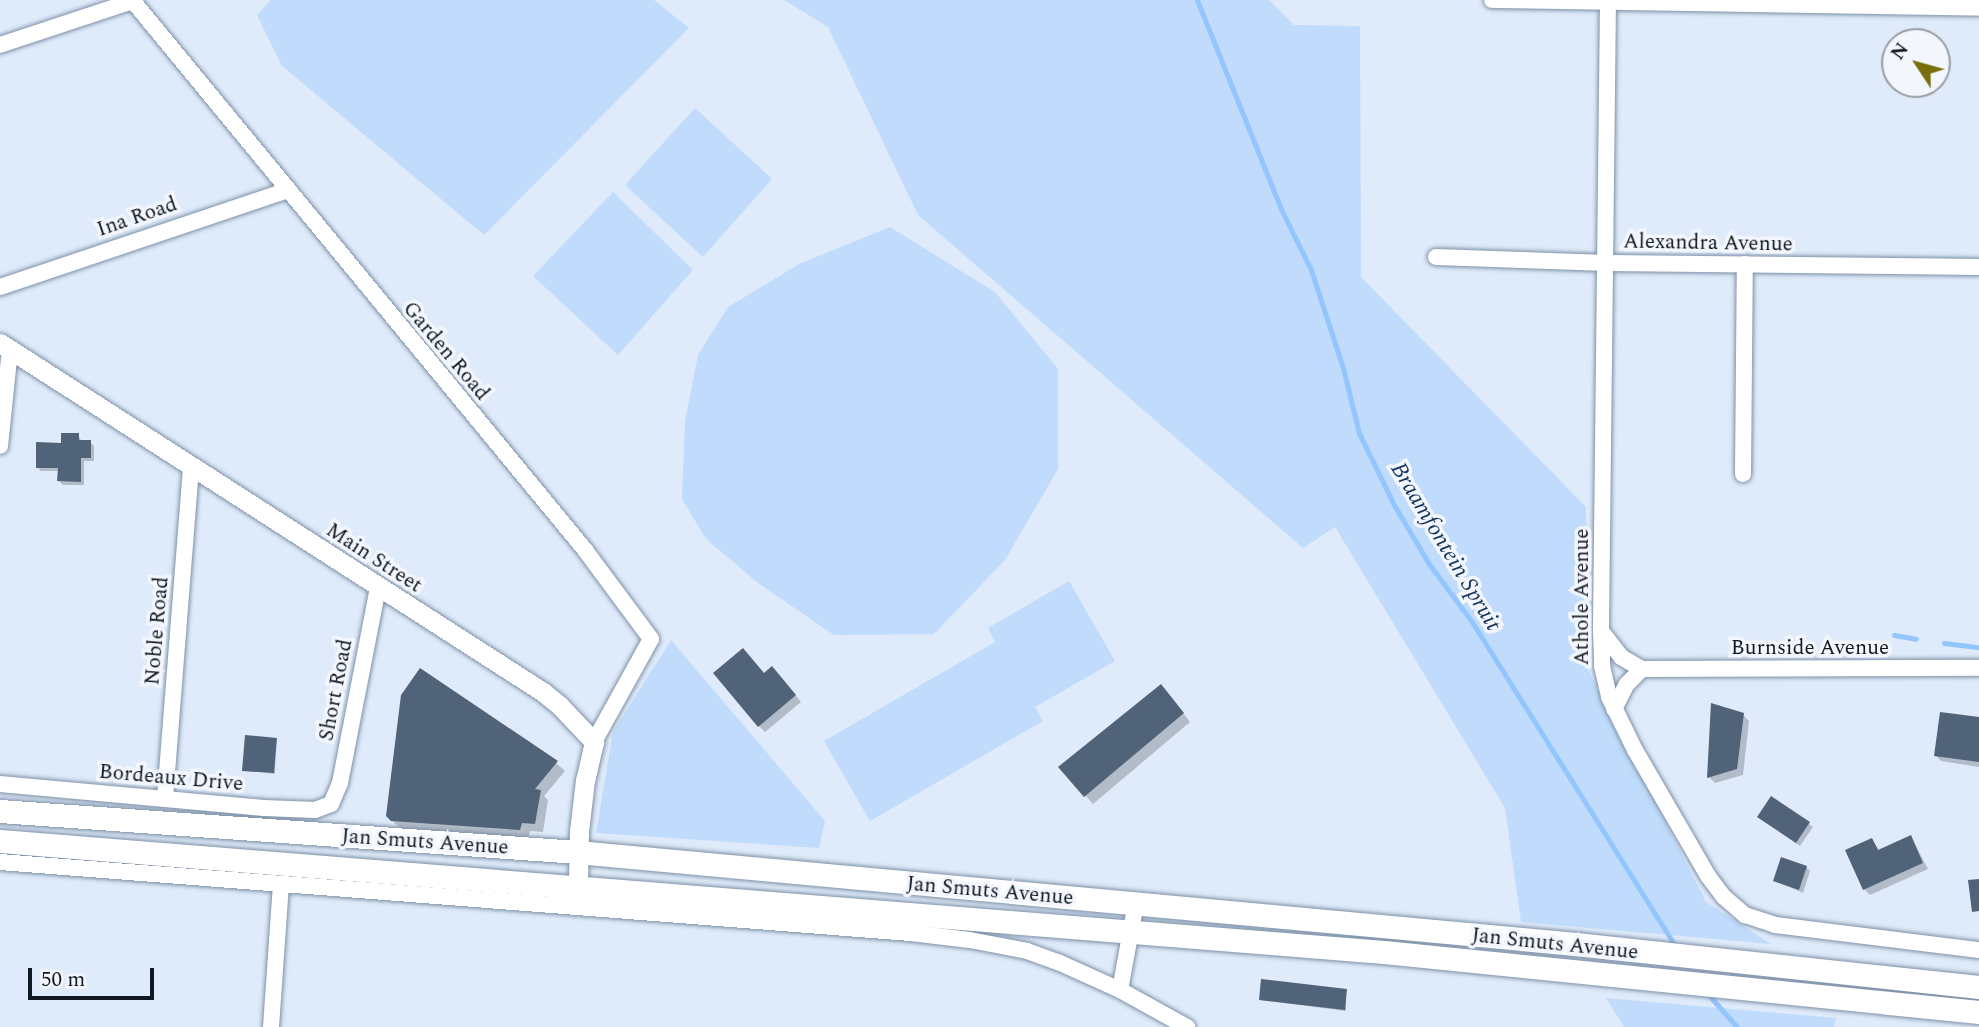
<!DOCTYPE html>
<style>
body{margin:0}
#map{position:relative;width:1979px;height:1027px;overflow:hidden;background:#dfebfa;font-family:Spectral,serif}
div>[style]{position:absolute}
.green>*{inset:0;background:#c0dbfb}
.shadow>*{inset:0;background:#0003}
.stream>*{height:5px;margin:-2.5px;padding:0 2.5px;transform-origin:2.5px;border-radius:2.5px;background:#93c6ff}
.building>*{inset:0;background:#516379}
.roads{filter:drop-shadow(0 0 2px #7e91a8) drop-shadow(0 0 2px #7e91a8)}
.minor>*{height:16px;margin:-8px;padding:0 8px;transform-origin:8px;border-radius:8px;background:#fff}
.tertiary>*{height:19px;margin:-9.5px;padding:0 9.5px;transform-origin:9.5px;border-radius:9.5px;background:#fff}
.secondary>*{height:23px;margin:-11.5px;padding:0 11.5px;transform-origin:11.5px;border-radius:11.5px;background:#fff}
span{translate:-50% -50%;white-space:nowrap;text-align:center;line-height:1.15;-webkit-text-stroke:7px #f3f7fd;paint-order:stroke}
.street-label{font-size:21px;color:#111821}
.water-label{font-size:23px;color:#123559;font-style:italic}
.north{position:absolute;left:1881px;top:28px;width:70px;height:70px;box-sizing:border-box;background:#f3f7fd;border:2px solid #999ea5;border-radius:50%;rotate:306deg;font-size:19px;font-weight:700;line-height:28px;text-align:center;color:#111821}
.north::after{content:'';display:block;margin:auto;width:24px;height:32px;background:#796e0c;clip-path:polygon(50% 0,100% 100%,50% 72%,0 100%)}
.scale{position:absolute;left:28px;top:968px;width:126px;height:32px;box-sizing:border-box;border:4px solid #111821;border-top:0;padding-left:9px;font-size:21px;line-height:24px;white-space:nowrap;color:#111821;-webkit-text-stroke:5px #f3f7fd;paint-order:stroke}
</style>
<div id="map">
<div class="green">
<div style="clip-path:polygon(271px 0,654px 0,689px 28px,484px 235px,282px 66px,257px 15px)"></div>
<div style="clip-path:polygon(784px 0,1269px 0,1294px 25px,1360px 26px,1361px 277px,1586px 507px,1588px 670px,1706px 902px,1771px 944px,1521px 922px,1505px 808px,1335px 527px,1303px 548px,918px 215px,828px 27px)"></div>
<div style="clip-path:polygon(695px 108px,772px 179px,703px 257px,625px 185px)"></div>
<div style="clip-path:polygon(613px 192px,693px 270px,618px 355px,533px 276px)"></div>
<div style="clip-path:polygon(890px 227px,995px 292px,1058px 369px,1058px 469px,1005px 560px,934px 634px,834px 635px,758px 583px,706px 539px,682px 499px,685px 421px,698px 355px,728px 307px,799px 264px)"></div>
<div style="clip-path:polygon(1069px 581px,1115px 661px,1035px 707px,1043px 721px,870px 821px,824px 741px,995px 642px,988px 628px)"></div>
<div style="clip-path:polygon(671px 640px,825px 821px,819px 848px,596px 833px,613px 732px)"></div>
<div style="clip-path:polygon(1606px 998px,1836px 1018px,1834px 1027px,1624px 1027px)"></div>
</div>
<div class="shadow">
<div style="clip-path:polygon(78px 435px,82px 442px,90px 442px,94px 446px,94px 461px,84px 461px,84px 485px,63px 485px,59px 481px,59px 471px,41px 471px,37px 467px)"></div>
<div style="clip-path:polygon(778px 674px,801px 702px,765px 732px,759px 726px,764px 675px)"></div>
<div style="clip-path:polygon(1169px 694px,1190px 722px,1093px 804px,1085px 795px)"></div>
<div style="clip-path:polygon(1743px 715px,1749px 721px,1743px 775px,1715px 783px,1709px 777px)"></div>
<div style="clip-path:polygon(1979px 719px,1979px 767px,1941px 761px,1935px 755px)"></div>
<div style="clip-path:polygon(276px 740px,275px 774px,244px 770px)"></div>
<div style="clip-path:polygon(556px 763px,565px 771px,544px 796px,548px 800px,543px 832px,530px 831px,528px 838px,401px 829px,387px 816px)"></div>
<div style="clip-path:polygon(1771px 798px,1813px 827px,1800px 846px,1762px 820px)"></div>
<div style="clip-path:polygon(1911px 837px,1928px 869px,1870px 895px,1864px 889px,1872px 840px,1880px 851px)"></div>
<div style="clip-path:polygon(1806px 867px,1810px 871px,1803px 893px,1775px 881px)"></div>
<div style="clip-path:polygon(1346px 991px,1346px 1011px,1261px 1000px)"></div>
</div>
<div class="stream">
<div style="left:1197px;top:0;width:227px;rotate:68.1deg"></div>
<div style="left:1282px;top:211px;width:66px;rotate:63.8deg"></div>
<div style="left:1311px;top:270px;width:103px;rotate:71.9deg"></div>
<div style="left:1343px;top:368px;width:67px;rotate:76.2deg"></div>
<div style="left:1359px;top:433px;width:80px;rotate:64.1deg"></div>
<div style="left:1394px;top:505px;width:69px;rotate:59.3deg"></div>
<div style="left:1429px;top:564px;width:72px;rotate:53.4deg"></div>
<div style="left:1472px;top:622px;width:384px;rotate:57.9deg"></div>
<div style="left:1894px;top:635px;width:22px;rotate:10deg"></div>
<div style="left:1944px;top:643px;width:35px;rotate:7deg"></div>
<div style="left:1707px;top:993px;width:45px;rotate:48.6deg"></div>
</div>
<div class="building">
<div style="clip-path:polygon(61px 433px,79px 433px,79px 440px,91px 440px,91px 458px,81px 458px,81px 482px,57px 481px,58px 468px,36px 468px,36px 442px,61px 443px)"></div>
<div style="clip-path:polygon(743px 648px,764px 673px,772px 666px,796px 695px,758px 727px,713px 673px)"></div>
<div style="clip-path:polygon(420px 668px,558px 761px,535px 789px,541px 790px,535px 824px,522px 823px,520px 830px,391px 821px,386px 816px,401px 695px)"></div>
<div style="clip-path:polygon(1161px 684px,1184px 713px,1084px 797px,1058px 767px)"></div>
<div style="clip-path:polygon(1711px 703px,1744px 713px,1737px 769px,1707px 778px)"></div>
<div style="clip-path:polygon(1940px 712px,1979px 717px,1979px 762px,1934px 756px)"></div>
<div style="clip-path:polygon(245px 735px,277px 738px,274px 773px,242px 771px)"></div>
<div style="clip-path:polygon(1771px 796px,1810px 822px,1796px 843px,1757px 817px)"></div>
<div style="clip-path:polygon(1911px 835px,1923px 863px,1863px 890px,1845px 850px,1872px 838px,1878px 850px)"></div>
<div style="clip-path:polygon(1781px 857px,1807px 866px,1799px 890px,1773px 881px)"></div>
<div style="clip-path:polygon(1979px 879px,1979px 911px,1972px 912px,1968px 880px)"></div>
<div style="clip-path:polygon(1261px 979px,1347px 989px,1345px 1010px,1259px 1000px)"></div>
</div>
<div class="roads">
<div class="minor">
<div style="left:132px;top:0;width:713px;rotate:50.52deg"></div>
<div style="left:585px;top:550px;width:111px;rotate:53.4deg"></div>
<div style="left:651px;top:639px;width:118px;rotate:119deg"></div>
<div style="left:1492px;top:0;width:487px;rotate:0.9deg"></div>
<div style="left:1608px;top:0;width:631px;rotate:90.64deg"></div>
<div style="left:1601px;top:631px;width:35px;rotate:88deg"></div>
<div style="left:1602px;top:666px;width:32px;rotate:77deg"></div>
<div style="left:1609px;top:697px;width:59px;rotate:63.9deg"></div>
<div style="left:1635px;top:750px;width:146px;rotate:59.9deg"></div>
<div style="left:1708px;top:876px;width:26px;rotate:53deg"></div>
<div style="left:1724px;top:897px;width:28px;rotate:41deg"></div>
<div style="left:1745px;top:915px;width:32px;rotate:18deg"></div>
<div style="left:1775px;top:925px;width:206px;rotate:7deg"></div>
<div style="left:0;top:45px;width:140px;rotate:-18.3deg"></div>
<div style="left:1436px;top:257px;width:171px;rotate:2deg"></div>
<div style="left:1607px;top:263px;width:372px;rotate:0.6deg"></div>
<div style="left:0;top:287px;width:304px;rotate:-18.6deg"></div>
<div style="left:0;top:446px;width:98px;rotate:-84.1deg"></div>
<div style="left:1743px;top:474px;width:210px;rotate:-89.5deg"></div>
<div style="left:1601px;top:631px;width:33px;rotate:52deg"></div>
<div style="left:1621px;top:657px;width:24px;rotate:30deg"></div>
<div style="left:1642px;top:669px;width:337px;rotate:-0.2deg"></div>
<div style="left:1614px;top:709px;width:28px;rotate:-63deg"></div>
<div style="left:1627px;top:684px;width:21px;rotate:-45deg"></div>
<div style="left:0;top:784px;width:265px;rotate:5.2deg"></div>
<div style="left:264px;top:808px;width:51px;rotate:2.2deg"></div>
<div style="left:315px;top:810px;width:17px;rotate:-21deg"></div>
<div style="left:331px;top:804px;width:23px;rotate:-67deg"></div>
<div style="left:340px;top:783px;width:199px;rotate:-79deg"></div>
<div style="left:165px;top:798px;width:333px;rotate:-85.5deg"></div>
<div style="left:0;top:862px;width:914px;rotate:4.46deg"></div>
<div style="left:911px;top:933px;width:59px;rotate:6.8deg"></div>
<div style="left:970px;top:940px;width:58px;rotate:10.9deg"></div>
<div style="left:1027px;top:951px;width:33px;rotate:20deg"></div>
<div style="left:1058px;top:962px;width:68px;rotate:24.3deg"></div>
<div style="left:1120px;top:990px;width:77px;rotate:28.9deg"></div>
<div style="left:1120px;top:990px;width:88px;rotate:-79.6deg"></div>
<div style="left:271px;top:1027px;width:142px;rotate:-86deg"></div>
</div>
<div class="tertiary">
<div style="left:0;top:343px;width:645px;rotate:32.73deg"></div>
<div style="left:543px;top:692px;width:22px;rotate:39deg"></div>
<div style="left:560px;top:706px;width:50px;rotate:46.6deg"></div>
<div style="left:594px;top:742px;width:39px;rotate:103deg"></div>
<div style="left:585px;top:780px;width:51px;rotate:96.7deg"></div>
<div style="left:579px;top:831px;width:54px;rotate:91.1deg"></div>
</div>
<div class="secondary">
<div style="left:0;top:811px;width:578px;rotate:4.06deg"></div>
<div style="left:577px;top:852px;width:1003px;rotate:5.26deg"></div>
<div style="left:1576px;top:944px;width:405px;rotate:6.1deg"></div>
<div style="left:0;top:841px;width:1388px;rotate:4.59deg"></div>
<div style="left:1384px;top:952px;width:598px;rotate:5.76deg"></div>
</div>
</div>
<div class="street-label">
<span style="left:137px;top:217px;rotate:-19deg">Ina Road</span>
<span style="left:1708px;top:243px;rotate:1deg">Alexandra Avenue</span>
<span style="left:446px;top:351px;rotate:50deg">Garden Road</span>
<span style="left:374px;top:558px;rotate:33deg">Main Street</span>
<span style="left:1582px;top:597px;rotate:-90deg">Athole Avenue</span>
<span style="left:157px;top:631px;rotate:-85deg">Noble Road</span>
<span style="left:1810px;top:648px">Burnside Avenue</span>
<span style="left:336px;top:690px;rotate:-79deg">Short Road</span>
<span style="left:171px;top:778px;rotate:5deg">Bordeaux Drive</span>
<span style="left:425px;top:842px;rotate:4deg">Jan Smuts Avenue</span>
<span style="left:990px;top:891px;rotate:5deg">Jan Smuts Avenue</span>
<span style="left:1555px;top:944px;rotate:6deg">Jan Smuts Avenue</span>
</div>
<div class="water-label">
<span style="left:1445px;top:547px;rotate:59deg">Braamfontein Spruit</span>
</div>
<div class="north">N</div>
<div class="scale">50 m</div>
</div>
